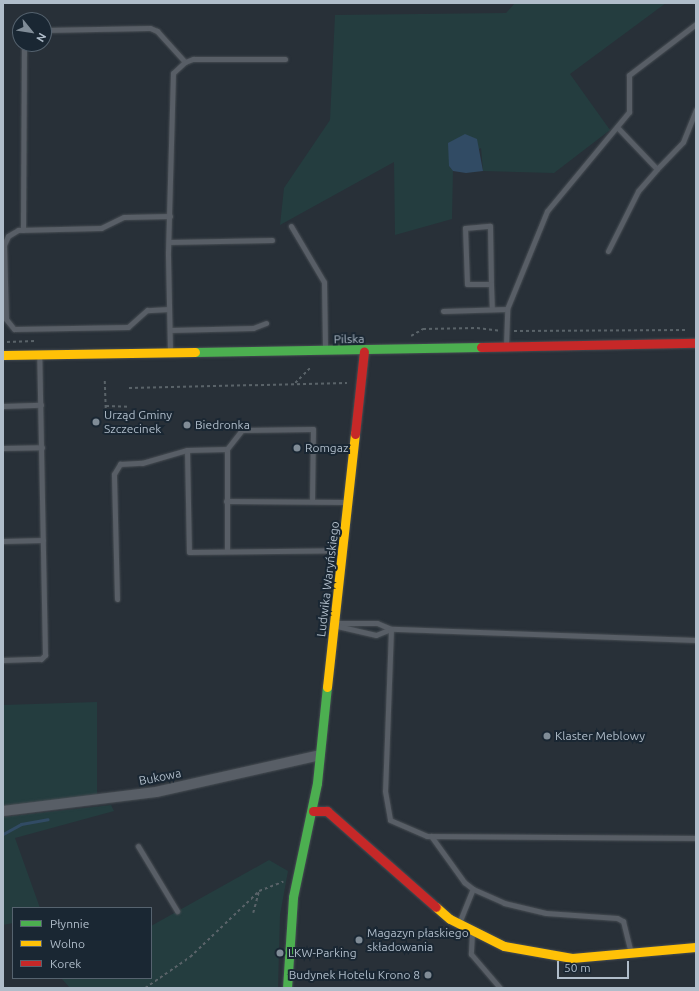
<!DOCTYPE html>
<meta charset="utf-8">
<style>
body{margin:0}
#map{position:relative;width:699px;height:991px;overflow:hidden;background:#283038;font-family:Ubuntu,sans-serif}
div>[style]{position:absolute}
.green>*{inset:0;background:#243d3f}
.water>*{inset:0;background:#314b64}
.stream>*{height:3px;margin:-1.5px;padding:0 1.5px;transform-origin:1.5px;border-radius:1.5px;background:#314b64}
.path>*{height:1.5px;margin-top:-0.75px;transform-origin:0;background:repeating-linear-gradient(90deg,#5a6369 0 3px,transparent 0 6px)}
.roads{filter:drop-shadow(0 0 1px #464c52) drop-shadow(0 0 1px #464c52)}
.lane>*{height:5px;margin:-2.5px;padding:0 2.5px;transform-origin:2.5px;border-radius:2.5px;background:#585e66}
.street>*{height:10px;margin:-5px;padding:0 5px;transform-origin:5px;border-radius:5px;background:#585e66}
.fast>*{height:9px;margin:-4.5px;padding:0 4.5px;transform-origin:4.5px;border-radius:4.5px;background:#4caf50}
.slow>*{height:9px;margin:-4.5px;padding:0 4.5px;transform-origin:4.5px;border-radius:4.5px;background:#ffc107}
.jam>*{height:9px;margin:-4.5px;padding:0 4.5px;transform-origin:4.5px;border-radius:4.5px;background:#c62828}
.dots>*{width:11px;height:11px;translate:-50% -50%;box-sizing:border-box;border:2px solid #1a2733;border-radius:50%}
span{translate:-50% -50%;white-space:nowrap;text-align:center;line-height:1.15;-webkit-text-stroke:4px #1a2733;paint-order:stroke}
.street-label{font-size:12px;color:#b0bdca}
.poi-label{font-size:12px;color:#b0bdca}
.left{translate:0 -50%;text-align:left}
.right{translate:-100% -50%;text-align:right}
.frame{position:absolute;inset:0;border:4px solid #b0bdca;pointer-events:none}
.legend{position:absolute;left:12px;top:907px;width:140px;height:72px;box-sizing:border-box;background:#1a2733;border:1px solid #56636f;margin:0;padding:5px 7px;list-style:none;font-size:12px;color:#b0bdca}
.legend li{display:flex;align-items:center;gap:8px;height:20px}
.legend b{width:20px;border:1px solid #56636f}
.north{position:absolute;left:12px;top:12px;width:40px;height:40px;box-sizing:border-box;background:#1a2733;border:1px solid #56636f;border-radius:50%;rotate:120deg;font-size:11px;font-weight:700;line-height:16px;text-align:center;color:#b0bdca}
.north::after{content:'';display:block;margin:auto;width:14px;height:18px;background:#808c97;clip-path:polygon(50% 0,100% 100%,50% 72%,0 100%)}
.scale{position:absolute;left:557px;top:961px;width:72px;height:18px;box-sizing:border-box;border:2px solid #b0bdca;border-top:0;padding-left:5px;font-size:12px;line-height:14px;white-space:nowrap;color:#b0bdca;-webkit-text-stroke:3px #1a2733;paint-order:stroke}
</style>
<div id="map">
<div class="green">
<div style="clip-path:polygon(515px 3px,666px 3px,570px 74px,610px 130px,554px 173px,483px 171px,481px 148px,449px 166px,453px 171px,452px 219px,395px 235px,394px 162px,280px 225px,284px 188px,330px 120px,335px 15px,506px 13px)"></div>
<div style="clip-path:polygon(97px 702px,97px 796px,3px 807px,3px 705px)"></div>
<div style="clip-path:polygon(111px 805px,114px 811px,15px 838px,40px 908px,13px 908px,13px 923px,3px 925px,3px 817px)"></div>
<div style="clip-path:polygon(269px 860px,288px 871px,280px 915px,278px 988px,70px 988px,61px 978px,151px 978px,151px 926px)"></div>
</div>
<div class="water">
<div style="clip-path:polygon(465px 134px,477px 139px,483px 171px,466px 173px,453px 171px,449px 166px,448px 143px)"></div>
</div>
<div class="stream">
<div style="left:3px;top:834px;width:21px;rotate:-29deg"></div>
<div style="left:21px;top:824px;width:27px;rotate:-10deg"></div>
</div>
<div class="path">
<div style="left:514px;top:331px;width:174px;rotate:-0.3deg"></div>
<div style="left:411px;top:336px;width:14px;rotate:-30deg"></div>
<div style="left:423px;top:329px;width:54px;rotate:-1.1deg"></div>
<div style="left:477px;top:328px;width:23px;rotate:7deg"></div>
<div style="left:7px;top:342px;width:28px;rotate:-2deg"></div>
<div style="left:105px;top:381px;width:31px;rotate:88deg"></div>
<div style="left:295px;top:383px;width:23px;rotate:-45deg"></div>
<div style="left:129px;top:388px;width:218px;rotate:-1.3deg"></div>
<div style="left:106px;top:406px;width:23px;rotate:2deg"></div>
<div style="left:253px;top:913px;width:23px;rotate:-75deg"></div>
<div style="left:259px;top:891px;width:26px;rotate:-21deg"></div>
<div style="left:145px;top:988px;width:55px;rotate:-34.6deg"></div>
<div style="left:190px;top:957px;width:95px;rotate:-43.7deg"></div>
</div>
<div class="roads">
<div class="lane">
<div style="left:44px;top:30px;width:106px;rotate:-1.1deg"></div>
<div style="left:150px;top:28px;width:8px;rotate:23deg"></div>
<div style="left:157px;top:31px;width:42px;rotate:47.9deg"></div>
<div style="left:617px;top:127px;width:58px;rotate:46.4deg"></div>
<div style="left:657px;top:169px;width:37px;rotate:-46deg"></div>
<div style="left:683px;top:142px;width:35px;rotate:-68deg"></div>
<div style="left:291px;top:226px;width:65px;rotate:59.5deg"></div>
<div style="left:324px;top:282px;width:66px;rotate:89.1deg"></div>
<div style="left:23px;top:230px;width:186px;rotate:-89.7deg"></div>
<div style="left:169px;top:242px;width:103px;rotate:-1.1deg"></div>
<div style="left:608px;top:251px;width:67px;rotate:-63.4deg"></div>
<div style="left:638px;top:191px;width:29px;rotate:-49deg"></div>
<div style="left:491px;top:284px;width:24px;rotate:180deg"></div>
<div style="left:467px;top:284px;width:56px;rotate:-92deg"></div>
<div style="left:465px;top:228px;width:25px;rotate:-5deg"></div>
<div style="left:490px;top:226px;width:58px;rotate:89deg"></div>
<div style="left:491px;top:284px;width:25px;rotate:88deg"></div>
<div style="left:169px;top:309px;width:22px;rotate:177deg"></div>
<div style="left:147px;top:310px;width:25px;rotate:138deg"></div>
<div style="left:128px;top:327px;width:114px;rotate:179deg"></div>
<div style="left:14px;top:329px;width:13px;rotate:-129deg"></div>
<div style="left:6px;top:319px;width:74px;rotate:-91.5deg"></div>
<div style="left:4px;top:245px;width:10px;rotate:-66deg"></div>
<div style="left:8px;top:236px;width:12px;rotate:-31deg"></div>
<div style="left:18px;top:230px;width:83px;rotate:-1.4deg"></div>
<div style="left:101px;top:228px;width:25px;rotate:-26deg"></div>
<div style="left:124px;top:217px;width:46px;rotate:-1.2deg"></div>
<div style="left:443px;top:311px;width:64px;rotate:-1.8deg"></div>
<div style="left:170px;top:330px;width:83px;rotate:-1.4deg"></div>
<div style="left:253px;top:328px;width:14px;rotate:-21deg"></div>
<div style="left:506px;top:346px;width:37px;rotate:-88deg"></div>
<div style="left:507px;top:309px;width:106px;rotate:-67.8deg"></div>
<div style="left:547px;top:211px;width:129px;rotate:-50.4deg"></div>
<div style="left:629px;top:112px;width:37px;rotate:-90deg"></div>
<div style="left:629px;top:75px;width:84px;rotate:-37.3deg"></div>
<div style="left:170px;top:351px;width:99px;rotate:-91.2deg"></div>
<div style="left:168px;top:252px;width:179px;rotate:-88.4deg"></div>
<div style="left:173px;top:73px;width:16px;rotate:-43deg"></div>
<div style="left:185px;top:62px;width:9px;rotate:-21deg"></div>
<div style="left:193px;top:59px;width:92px"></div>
<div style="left:3px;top:406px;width:38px;rotate:-2deg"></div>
<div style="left:3px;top:448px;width:39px;rotate:-1deg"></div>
<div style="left:187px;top:450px;width:102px;rotate:88.9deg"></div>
<div style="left:189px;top:552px;width:153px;rotate:-0.7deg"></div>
<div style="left:226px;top:501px;width:120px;rotate:0.5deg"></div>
<div style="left:3px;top:541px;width:40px;rotate:-1.4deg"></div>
<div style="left:227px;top:551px;width:102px;rotate:-90deg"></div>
<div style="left:117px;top:599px;width:125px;rotate:-91.4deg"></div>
<div style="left:114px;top:474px;width:12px;rotate:-59deg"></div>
<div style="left:120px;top:464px;width:22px;rotate:-3deg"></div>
<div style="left:142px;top:463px;width:47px;rotate:-16.1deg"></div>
<div style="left:187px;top:450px;width:40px;rotate:-1.4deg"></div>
<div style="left:227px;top:449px;width:24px;rotate:-52deg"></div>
<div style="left:242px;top:430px;width:71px;rotate:-0.8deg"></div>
<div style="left:313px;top:429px;width:71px;rotate:90.8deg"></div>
<div style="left:337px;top:623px;width:40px"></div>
<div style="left:377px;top:623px;width:15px;rotate:23deg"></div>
<div style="left:337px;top:626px;width:40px;rotate:13deg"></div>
<div style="left:376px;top:635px;width:16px;rotate:-22deg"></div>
<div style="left:696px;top:640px;width:305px;rotate:-177.9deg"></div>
<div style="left:391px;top:629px;width:162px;rotate:92.1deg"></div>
<div style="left:385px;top:791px;width:29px;rotate:80deg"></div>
<div style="left:390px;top:820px;width:40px;rotate:23.4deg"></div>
<div style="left:427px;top:836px;width:269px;rotate:0.4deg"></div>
<div style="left:3px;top:660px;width:38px;rotate:-2deg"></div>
<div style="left:41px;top:659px;width:6px;rotate:-45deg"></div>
<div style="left:45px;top:655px;width:299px;rotate:-91.1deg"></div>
<div style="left:431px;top:836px;width:57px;rotate:54.3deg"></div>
<div style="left:464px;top:882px;width:11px;rotate:38deg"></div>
<div style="left:473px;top:889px;width:34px;rotate:24deg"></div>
<div style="left:504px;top:903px;width:43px;rotate:13.4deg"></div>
<div style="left:546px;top:913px;width:71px;rotate:4deg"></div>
<div style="left:617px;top:918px;width:7px;rotate:27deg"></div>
<div style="left:623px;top:921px;width:32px;rotate:76deg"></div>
<div style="left:138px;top:846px;width:76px;rotate:59deg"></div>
<div style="left:459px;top:923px;width:37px;rotate:-68deg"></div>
<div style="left:472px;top:932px;width:22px;rotate:93deg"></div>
<div style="left:471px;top:954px;width:45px;rotate:49.5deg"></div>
</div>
<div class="street">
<div style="left:3px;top:811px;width:154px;rotate:-7.1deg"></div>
<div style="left:156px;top:792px;width:168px;rotate:-12.7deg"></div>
</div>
<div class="fast">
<div style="left:195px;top:352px;width:286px;rotate:-1deg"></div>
<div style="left:287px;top:988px;width:91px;rotate:-86.2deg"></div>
<div style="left:293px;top:897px;width:116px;rotate:-78.1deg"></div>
<div style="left:317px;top:783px;width:97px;rotate:-84.1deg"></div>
</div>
<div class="slow">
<div style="left:3px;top:355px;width:192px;rotate:-0.9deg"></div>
<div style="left:327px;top:687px;width:255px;rotate:-83.7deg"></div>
<div style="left:436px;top:907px;width:18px;rotate:41deg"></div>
<div style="left:450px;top:919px;width:60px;rotate:26.6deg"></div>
<div style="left:504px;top:946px;width:69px;rotate:10deg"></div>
<div style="left:572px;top:958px;width:124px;rotate:-5.1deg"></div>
</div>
<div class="jam">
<div style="left:481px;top:347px;width:215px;rotate:-1.1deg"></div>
<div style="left:355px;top:434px;width:83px;rotate:-83.8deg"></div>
<div style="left:313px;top:811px;width:14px"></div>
<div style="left:327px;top:811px;width:145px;rotate:41.4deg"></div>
</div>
</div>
<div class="dots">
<div style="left:96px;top:422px;background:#808c97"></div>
<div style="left:187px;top:425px;background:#808c97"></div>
<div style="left:297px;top:448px;background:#808c97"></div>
<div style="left:547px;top:736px;background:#808c97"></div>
<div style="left:359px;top:940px;background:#808c97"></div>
<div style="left:280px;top:953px;background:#808c97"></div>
<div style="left:428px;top:975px;background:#808c97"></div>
</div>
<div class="street-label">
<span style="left:349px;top:339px;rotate:-1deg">Pilska</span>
<span style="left:328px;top:579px;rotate:-83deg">Ludwika Waryńskiego</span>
<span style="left:160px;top:777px;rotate:-11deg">Bukowa</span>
</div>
<div class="poi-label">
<span class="left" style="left:104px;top:422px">Urząd Gminy<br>Szczecinek</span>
<span class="left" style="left:195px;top:425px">Biedronka</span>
<span class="left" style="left:305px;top:448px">Romgaz</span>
<span class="left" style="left:555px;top:736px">Klaster Meblowy</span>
<span class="left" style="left:367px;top:940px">Magazyn płaskiego<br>składowania</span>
<span class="left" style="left:288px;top:953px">LKW-Parking</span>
<span class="right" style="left:420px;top:975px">Budynek Hotelu Krono 8</span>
</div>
<div class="frame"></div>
<ul class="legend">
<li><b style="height:5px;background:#4caf50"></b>Płynnie</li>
<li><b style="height:5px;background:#ffc107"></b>Wolno</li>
<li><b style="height:5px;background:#c62828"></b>Korek</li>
</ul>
<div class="north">N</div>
<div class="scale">50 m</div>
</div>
